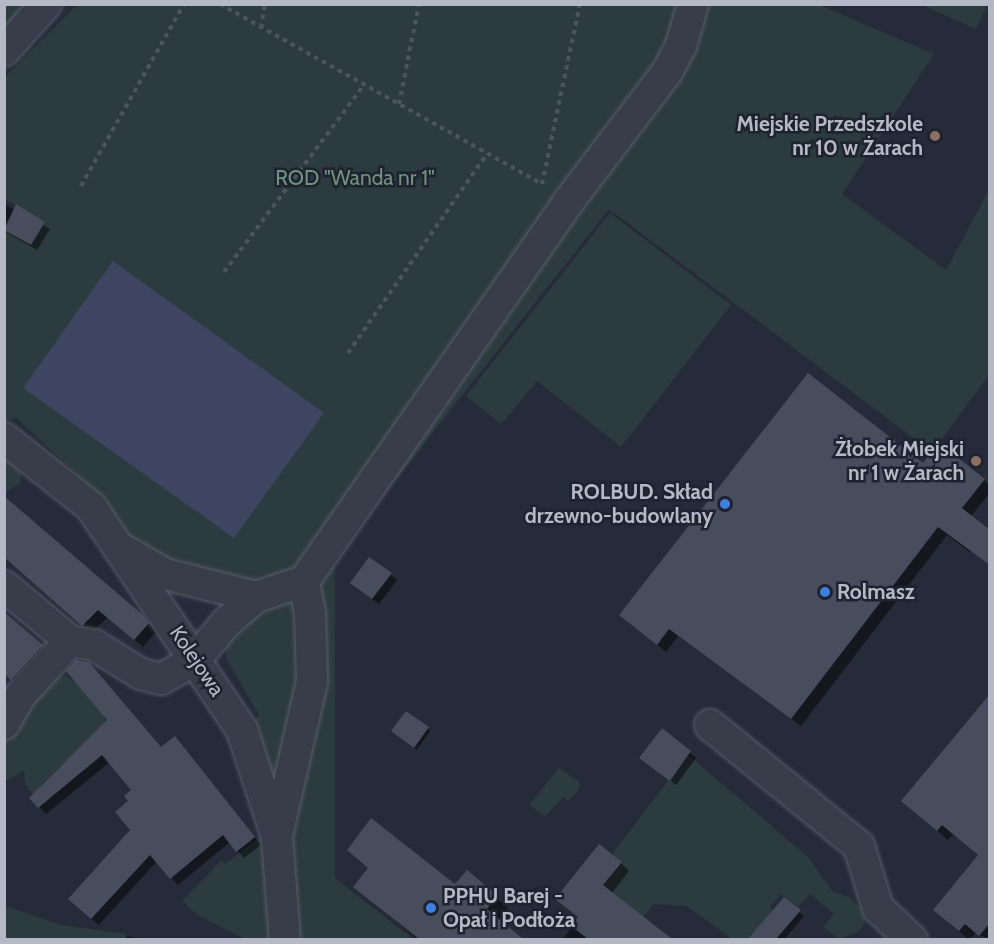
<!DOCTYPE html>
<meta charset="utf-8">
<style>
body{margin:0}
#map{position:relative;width:994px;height:944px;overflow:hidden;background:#262b39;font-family:Cabin,sans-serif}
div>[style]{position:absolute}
.green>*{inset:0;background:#2c3b3f}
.water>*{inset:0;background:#3d4560}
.shadow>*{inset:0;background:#0007}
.building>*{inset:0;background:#484d5e}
.path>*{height:4px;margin-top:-2px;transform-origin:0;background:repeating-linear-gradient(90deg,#4a565c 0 4.5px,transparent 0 9px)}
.roads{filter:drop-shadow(0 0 2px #575b68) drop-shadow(0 0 2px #575b68)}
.minor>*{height:30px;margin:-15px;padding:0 15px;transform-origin:15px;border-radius:15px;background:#393d4a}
.dots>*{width:16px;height:16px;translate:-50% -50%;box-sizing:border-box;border:3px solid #1f222f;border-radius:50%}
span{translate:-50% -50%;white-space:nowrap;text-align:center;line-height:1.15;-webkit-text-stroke:5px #1f222f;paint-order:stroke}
.poi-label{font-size:21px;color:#b5b8c5;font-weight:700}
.right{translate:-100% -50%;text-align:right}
.left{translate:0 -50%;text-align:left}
.park-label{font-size:21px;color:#6f937e}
.street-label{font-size:21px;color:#b5b8c5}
.frame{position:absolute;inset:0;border:6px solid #b5b8c5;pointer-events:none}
</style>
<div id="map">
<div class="green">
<div style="clip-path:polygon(5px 5px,42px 5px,5px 46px)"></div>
<div style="clip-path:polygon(77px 5px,819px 5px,934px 54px,842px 194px,946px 270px,989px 190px,989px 375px,932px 452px,609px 209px,361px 524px,335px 560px,335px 878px,413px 939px,293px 939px,250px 729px,259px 715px,227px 660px,226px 647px,228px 631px,275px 583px,222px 583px,137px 547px,74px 471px,16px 418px,5px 421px,5px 230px,31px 245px,45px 222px,5px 199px,5px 77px)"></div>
<div style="clip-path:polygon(922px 5px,987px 5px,976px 29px)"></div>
<div style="clip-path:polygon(610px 213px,731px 305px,621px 447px,537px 381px,501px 424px,466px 396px)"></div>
<div style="clip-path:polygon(4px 456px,21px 471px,21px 482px,5px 493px)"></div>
<div style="clip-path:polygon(57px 675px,66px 676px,79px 685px,104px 716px,105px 723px,41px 785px,36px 798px,25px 784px,24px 770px,9px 780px,5px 779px,5px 739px,8px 729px)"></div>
<div style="clip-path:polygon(688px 755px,808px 857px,832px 891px,850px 898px,863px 911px,865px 922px,859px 931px,840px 939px,823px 927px,834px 914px,810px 894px,798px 907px,781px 894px,770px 907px,773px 911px,748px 939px,732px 939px,687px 906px,654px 904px,643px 917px,603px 885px,621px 862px,612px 854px)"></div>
<div style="clip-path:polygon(559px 768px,579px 782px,580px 788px,569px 801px,563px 797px,545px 817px,529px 805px)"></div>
<div style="clip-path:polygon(261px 836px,274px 939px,246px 939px,199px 916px,182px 901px,222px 860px,225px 864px)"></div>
<div style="clip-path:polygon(5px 906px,61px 925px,126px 934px,125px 939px,5px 939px)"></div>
</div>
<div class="water">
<div style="clip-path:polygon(113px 261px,324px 413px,234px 538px,23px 388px)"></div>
</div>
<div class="shadow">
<div style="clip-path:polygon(4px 204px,50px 229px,37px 250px,4px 231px)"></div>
<div style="clip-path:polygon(923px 465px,984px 480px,990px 486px,990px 493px,971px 516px,986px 530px,970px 552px,947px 535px,801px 726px,678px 636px,666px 652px,621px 615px)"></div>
<div style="clip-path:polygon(4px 555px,143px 617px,156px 632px,143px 647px,108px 617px,92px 633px)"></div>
<div style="clip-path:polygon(391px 575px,397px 580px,379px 604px,358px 588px)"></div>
<div style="clip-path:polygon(4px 613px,51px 655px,21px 688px,4px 673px)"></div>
<div style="clip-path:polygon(109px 720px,161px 748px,175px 738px,261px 845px,244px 858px,230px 842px,178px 885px,157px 861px,99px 925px,77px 906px,132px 830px,133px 790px,110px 762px,46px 814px,31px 798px)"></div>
<div style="clip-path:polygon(428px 729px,430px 731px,417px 750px,396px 734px)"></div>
<div style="clip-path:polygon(662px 730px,696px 758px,676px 785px,641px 758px)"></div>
<div style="clip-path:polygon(903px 801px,990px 824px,990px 940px,976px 933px,969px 940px,935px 910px,979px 856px,953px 834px,948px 840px)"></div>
<div style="clip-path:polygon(621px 863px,629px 871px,612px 893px,669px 940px,562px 940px,579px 918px,557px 899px)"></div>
<div style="clip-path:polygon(467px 872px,508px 908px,499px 921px,520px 940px,418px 940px,355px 886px,456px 886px)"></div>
<div style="clip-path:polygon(785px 899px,804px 916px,784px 940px,750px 940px)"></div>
<div style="clip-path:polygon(127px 936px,149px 940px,127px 940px)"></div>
</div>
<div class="building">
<div style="clip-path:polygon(16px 204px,45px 222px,31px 245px,4px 230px)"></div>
<div style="clip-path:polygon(808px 373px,923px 463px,939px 443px,985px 479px,962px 508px,990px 530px,990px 565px,938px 527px,791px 719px,669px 629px,657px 645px,619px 615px)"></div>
<div style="clip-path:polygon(4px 496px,144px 616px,149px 623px,134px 640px,98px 610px,82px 626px,4px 557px)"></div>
<div style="clip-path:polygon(369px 557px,392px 573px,372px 599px,350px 583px)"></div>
<div style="clip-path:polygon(4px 612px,43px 645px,11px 680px,4px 674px)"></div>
<div style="clip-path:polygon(76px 660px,89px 662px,161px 747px,175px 736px,255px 837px,236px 852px,223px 835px,170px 879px,150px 855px,91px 919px,68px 899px,130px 830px,115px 812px,128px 801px,124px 796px,131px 790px,102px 755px,38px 808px,29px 798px,107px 720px,66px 671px)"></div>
<div style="clip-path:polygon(990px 694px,990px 923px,979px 936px,965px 924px,959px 931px,933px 910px,978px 855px,942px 825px,937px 831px,901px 801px)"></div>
<div style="clip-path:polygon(406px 711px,429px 727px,414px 748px,391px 731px)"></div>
<div style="clip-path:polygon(662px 728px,691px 751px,670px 781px,639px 758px)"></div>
<div style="clip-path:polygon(371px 818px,455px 884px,467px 870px,497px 895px,487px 909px,523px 939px,419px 939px,353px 887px,368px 868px,347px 850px)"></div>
<div style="clip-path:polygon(599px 844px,622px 862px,603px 885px,672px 939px,588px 939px,571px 926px,578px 917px,555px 899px)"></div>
<div style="clip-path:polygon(784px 897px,801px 910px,776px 939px,748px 939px)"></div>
</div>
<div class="path">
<div style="left:220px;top:4px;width:369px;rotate:29.2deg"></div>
<div style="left:542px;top:184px;width:184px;rotate:-78.1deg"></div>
<div style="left:261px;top:28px;width:24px;rotate:-81deg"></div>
<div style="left:399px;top:104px;width:102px;rotate:-78.7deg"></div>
<div style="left:81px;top:186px;width:209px;rotate:-60.5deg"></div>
<div style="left:224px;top:272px;width:234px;rotate:-53.2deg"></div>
<div style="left:348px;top:353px;width:243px;rotate:-55.1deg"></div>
</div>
<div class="roads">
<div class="minor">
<div style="left:4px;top:51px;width:63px;rotate:-48.2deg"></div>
<div style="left:4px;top:438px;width:111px;rotate:38.4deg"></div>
<div style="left:91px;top:507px;width:269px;rotate:55.9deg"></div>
<div style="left:242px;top:730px;width:113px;rotate:71.9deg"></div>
<div style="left:277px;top:837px;width:103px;rotate:85.6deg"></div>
<div style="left:120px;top:548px;width:52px;rotate:30deg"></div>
<div style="left:165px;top:574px;width:94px;rotate:14.2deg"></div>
<div style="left:256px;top:597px;width:51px;rotate:-18.4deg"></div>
<div style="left:304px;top:581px;width:463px;rotate:-55.1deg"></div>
<div style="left:569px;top:201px;width:162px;rotate:-52.8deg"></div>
<div style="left:667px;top:72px;width:30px;rotate:-62deg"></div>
<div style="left:681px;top:46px;width:44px;rotate:-74.1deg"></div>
<div style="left:4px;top:586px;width:86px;rotate:39.8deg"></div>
<div style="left:70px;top:641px;width:24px;rotate:9deg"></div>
<div style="left:94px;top:645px;width:55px;rotate:31.7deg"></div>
<div style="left:141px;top:674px;width:21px;rotate:14deg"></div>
<div style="left:161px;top:679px;width:39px;rotate:-29deg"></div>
<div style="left:195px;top:660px;width:48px;rotate:-50deg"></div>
<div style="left:226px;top:623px;width:40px;rotate:-41deg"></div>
<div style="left:4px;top:724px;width:34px;rotate:-60deg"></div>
<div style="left:21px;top:695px;width:73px;rotate:-47.8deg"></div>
<div style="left:710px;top:725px;width:192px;rotate:39.1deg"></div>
<div style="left:859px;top:846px;width:65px;rotate:73deg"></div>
<div style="left:878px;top:908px;width:47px;rotate:43.3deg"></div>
<div style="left:278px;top:831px;width:154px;rotate:-77.2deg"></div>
<div style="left:312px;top:681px;width:68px;rotate:-91.7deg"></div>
<div style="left:310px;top:613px;width:33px;rotate:-101deg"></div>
</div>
</div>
<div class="dots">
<div style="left:935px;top:136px;background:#8d6e63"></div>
<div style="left:976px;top:461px;background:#8d6e63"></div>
<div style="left:725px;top:504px;background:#3f7fe0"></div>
<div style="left:825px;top:592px;background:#3f7fe0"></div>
<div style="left:431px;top:908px;background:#3f7fe0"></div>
</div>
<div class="poi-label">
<span class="right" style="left:923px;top:136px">Miejskie Przedszkole<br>nr 10 w Żarach</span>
<span class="right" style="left:964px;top:461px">Żłobek Miejski<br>nr 1 w Żarach</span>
<span class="right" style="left:713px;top:504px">ROLBUD. Skład<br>drzewno-budowlany</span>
<span class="left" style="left:837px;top:592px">Rolmasz</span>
<span class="left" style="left:443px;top:908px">PPHU Barej -<br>Opał i Podłoża</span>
</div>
<div class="park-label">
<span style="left:355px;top:178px">ROD "Wanda nr 1"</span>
</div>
<div class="street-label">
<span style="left:197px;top:661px;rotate:56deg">Kolejowa</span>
</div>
<div class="frame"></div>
</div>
